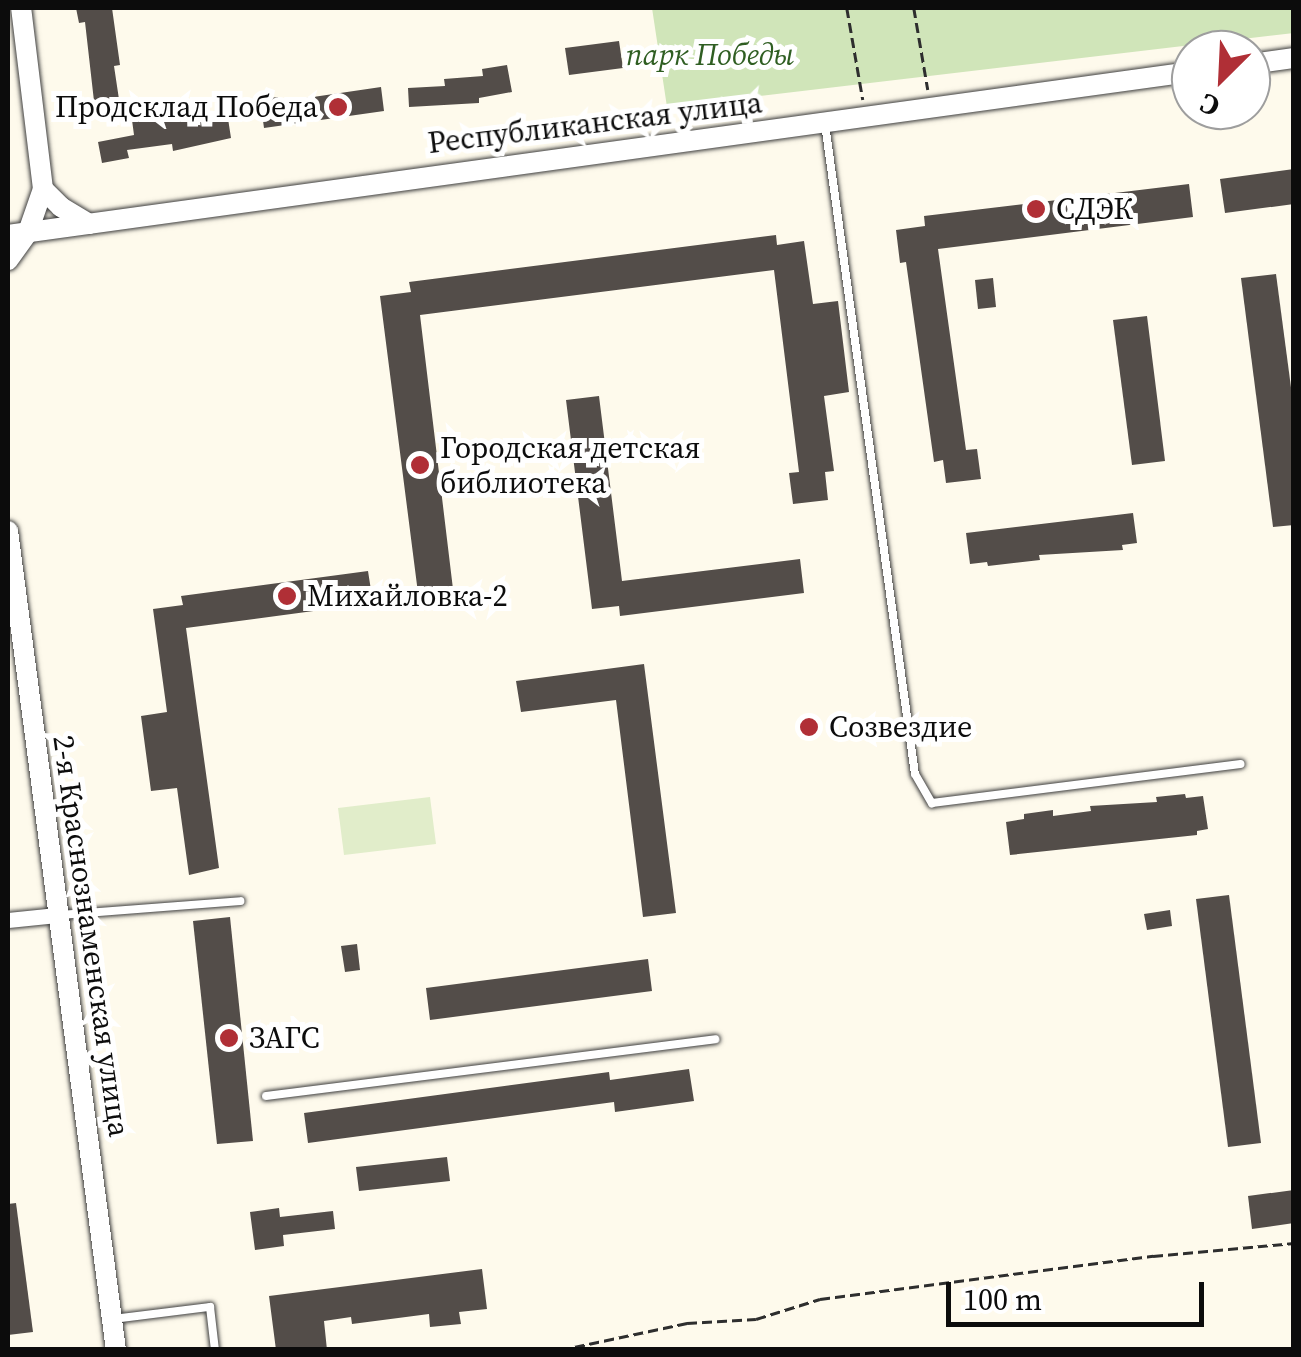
<!DOCTYPE html>
<meta charset="utf-8">
<style>
body{margin:0}
#map{position:relative;width:1301px;height:1357px;overflow:hidden;background:#fefaec;font-family:"Source Serif 4",serif}
div>[style]{position:absolute}
.green>*{inset:0;background:#d0e5b9}
.pitch>*{inset:0;background:#e1edca}
.building>*{inset:0;background:#534d49}
.path>*{height:2.5px;margin-top:-1.25px;transform-origin:0;background:repeating-linear-gradient(90deg,#2e2e2e 0 10px,transparent 0 15px)}
.roads{filter:drop-shadow(0 0 2px #3f3f3f) drop-shadow(0 0 2px #3f3f3f)}
.service>*{height:8px;margin:-4px;padding:0 4px;transform-origin:4px;border-radius:4px;background:#fff}
.minor>*{height:15px;margin:-7.5px;padding:0 7.5px;transform-origin:7.5px;border-radius:7.5px;background:#fff}
.tertiary>*{height:20px;margin:-10px;padding:0 10px;transform-origin:10px;border-radius:10px;background:#fff}
.dots>*{width:28px;height:28px;translate:-50% -50%;box-sizing:border-box;border:5px solid #fff;border-radius:50%}
span{translate:-50% -50%;white-space:nowrap;text-align:center;line-height:1.15;-webkit-text-stroke:10px #fff;paint-order:stroke}
.park-label{font-size:30px;color:#2f5e22;font-style:italic}
.poi-label{font-size:30px;color:#0c0c0c}
.right{translate:-100% -50%;text-align:right}
.left{translate:0 -50%;text-align:left}
.street-label{font-size:30px;color:#0c0c0c}
.frame{position:absolute;inset:0;border:10px solid #0c0c0c;pointer-events:none}
.north{position:absolute;left:1171px;top:30px;width:100px;height:100px;box-sizing:border-box;background:#fff;border:2px solid #9e9e9e;border-radius:50%;rotate:204deg;font-size:28px;font-weight:700;line-height:40px;text-align:center;color:#0c0c0c}
.north::after{content:'';display:block;margin:auto;width:35px;height:45px;background:#b02f36;clip-path:polygon(50% 0,100% 100%,50% 72%,0 100%)}
.scale{position:absolute;left:946px;top:1282px;width:258px;height:45px;box-sizing:border-box;border:5px solid #0c0c0c;border-top:0;padding-left:12px;font-size:30px;line-height:35px;white-space:nowrap;color:#0c0c0c;-webkit-text-stroke:8px #fff;paint-order:stroke}
</style>
<div id="map">
<div class="green">
<div style="clip-path:polygon(652px 8px,1293px 8px,1294px 33px,667px 107px)"></div>
</div>
<div class="pitch">
<div style="clip-path:polygon(430px 797px,436px 844px,344px 855px,338px 808px)"></div>
</div>
<div class="building">
<div style="clip-path:polygon(76px 8px,112px 8px,120px 65px,114px 66px,120px 106px,95px 110px,85px 22px,79px 23px)"></div>
<div style="clip-path:polygon(619px 41px,623px 68px,569px 75px,565px 48px)"></div>
<div style="clip-path:polygon(507px 65px,512px 92px,479px 98px,479px 103px,409px 107px,408px 88px,445px 86px,444px 79px,483px 76px,482px 69px)"></div>
<div style="clip-path:polygon(381px 87px,384px 111px,264px 128px,260px 99px,278px 97px,279px 102px)"></div>
<div style="clip-path:polygon(227px 112px,231px 138px,173px 151px,172px 144px,127px 150px,129px 158px,102px 163px,98px 142px,134px 135px,132px 120px)"></div>
<div style="clip-path:polygon(1294px 169px,1294px 204px,1225px 213px,1220px 179px)"></div>
<div style="clip-path:polygon(1189px 184px,1193px 217px,938px 249px,966px 450px,977px 449px,981px 479px,946px 483px,943px 460px,934px 462px,906px 262px,900px 263px,896px 230px,925px 226px,924px 216px)"></div>
<div style="clip-path:polygon(776px 235px,777px 245px,804px 241px,813px 304px,838px 301px,849px 392px,824px 396px,834px 471px,825px 472px,828px 500px,793px 504px,789px 473px,799px 472px,774px 270px,420px 315px,453px 589px,418px 593px,380px 296px,411px 292px,409px 282px)"></div>
<div style="clip-path:polygon(1276px 274px,1294px 410px,1294px 525px,1273px 527px,1241px 278px)"></div>
<div style="clip-path:polygon(993px 278px,996px 307px,978px 309px,975px 280px)"></div>
<div style="clip-path:polygon(1147px 316px,1165px 461px,1132px 465px,1113px 320px)"></div>
<div style="clip-path:polygon(599px 396px,622px 581px,800px 559px,804px 593px,620px 616px,619px 606px,592px 609px,566px 400px)"></div>
<div style="clip-path:polygon(1133px 513px,1137px 543px,1122px 545px,1123px 550px,1039px 555px,1040px 560px,988px 566px,987px 562px,970px 564px,966px 533px)"></div>
<div style="clip-path:polygon(368px 571px,373px 603px,186px 628px,219px 868px,189px 875px,177px 788px,151px 791px,141px 716px,167px 712px,153px 609px,183px 605px,181px 596px)"></div>
<div style="clip-path:polygon(644px 664px,676px 913px,643px 917px,616px 700px,521px 712px,516px 681px)"></div>
<div style="clip-path:polygon(1185px 794px,1186px 798px,1203px 796px,1208px 829px,1197px 831px,1197px 835px,1010px 855px,1006px 822px,1024px 819px,1024px 814px,1053px 810px,1053px 816px,1091px 811px,1090px 806px,1157px 802px,1156px 797px)"></div>
<div style="clip-path:polygon(1229px 895px,1261px 1143px,1228px 1147px,1196px 899px)"></div>
<div style="clip-path:polygon(1170px 910px,1172px 926px,1147px 930px,1144px 914px)"></div>
<div style="clip-path:polygon(230px 917px,253px 1141px,217px 1144px,193px 921px)"></div>
<div style="clip-path:polygon(357px 944px,360px 970px,345px 972px,341px 946px)"></div>
<div style="clip-path:polygon(648px 959px,652px 991px,430px 1020px,426px 988px)"></div>
<div style="clip-path:polygon(689px 1069px,694px 1101px,615px 1112px,614px 1102px,308px 1143px,304px 1113px,609px 1072px,610px 1080px)"></div>
<div style="clip-path:polygon(447px 1157px,450px 1181px,359px 1191px,356px 1167px)"></div>
<div style="clip-path:polygon(1294px 1190px,1294px 1223px,1252px 1229px,1248px 1196px)"></div>
<div style="clip-path:polygon(16px 1203px,33px 1332px,8px 1335px,8px 1204px)"></div>
<div style="clip-path:polygon(279px 1208px,280px 1217px,333px 1211px,335px 1229px,283px 1235px,284px 1246px,255px 1250px,250px 1212px)"></div>
<div style="clip-path:polygon(482px 1269px,487px 1309px,459px 1312px,461px 1324px,430px 1327px,429px 1314px,352px 1324px,351px 1317px,324px 1321px,327px 1350px,276px 1350px,269px 1296px)"></div>
</div>
<div class="path">
<div style="left:847px;top:8px;width:93px;rotate:80.1deg"></div>
<div style="left:914px;top:8px;width:83px;rotate:80.3deg"></div>
<div style="left:560px;top:1350px;width:130px;rotate:-12deg"></div>
<div style="left:687px;top:1323px;width:69px;rotate:-3.3deg"></div>
<div style="left:756px;top:1319px;width:67px;rotate:-17.4deg"></div>
<div style="left:820px;top:1299px;width:336px;rotate:-7.4deg"></div>
<div style="left:1153px;top:1256px;width:142px;rotate:-5.3deg"></div>
</div>
<div class="roads">
<div class="service">
<div style="left:825px;top:124px;width:656px;rotate:82.12deg"></div>
<div style="left:915px;top:774px;width:34px;rotate:60deg"></div>
<div style="left:932px;top:803px;width:311px;rotate:-7.2deg"></div>
<div style="left:60px;top:915px;width:181px;rotate:-4.4deg"></div>
<div style="left:266px;top:1096px;width:453px;rotate:-7.2deg"></div>
<div style="left:113px;top:1319px;width:98px;rotate:-7.1deg"></div>
<div style="left:210px;top:1307px;width:43px;rotate:83.4deg"></div>
</div>
<div class="minor">
<div style="left:8px;top:920px;width:49px;rotate:-5.8deg"></div>
</div>
<div class="tertiary">
<div style="left:1251px;top:64px;width:43px;rotate:-7.9deg"></div>
<div style="left:43px;top:189px;width:25px;rotate:45deg"></div>
<div style="left:61px;top:207px;width:33px;rotate:31deg"></div>
<div style="left:8px;top:235px;width:1194px;rotate:-7.85deg"></div>
<div style="left:8px;top:260px;width:34px;rotate:-54deg"></div>
<div style="left:28px;top:232px;width:46px;rotate:-70.8deg"></div>
<div style="left:43px;top:189px;width:182px;rotate:-96.9deg"></div>
<div style="left:8px;top:531px;width:826px;rotate:82.49deg"></div>
</div>
</div>
<div class="dots">
<div style="left:338px;top:107px;background:#b02f36"></div>
<div style="left:1036px;top:209px;background:#b02f36"></div>
<div style="left:420px;top:465px;background:#b02f36"></div>
<div style="left:287px;top:596px;background:#b02f36"></div>
<div style="left:809px;top:727px;background:#b02f36"></div>
<div style="left:229px;top:1038px;background:#b02f36"></div>
</div>
<div class="park-label">
<span style="left:710px;top:55px">парк Победы</span>
</div>
<div class="poi-label">
<span class="right" style="left:318px;top:107px">Продсклад Победа</span>
<span class="left" style="left:1056px;top:209px">СДЭК</span>
<span class="left" style="left:440px;top:465px">Городская детская<br>библиотека</span>
<span class="left" style="left:307px;top:596px">Михайловка-2</span>
<span class="left" style="left:829px;top:727px">Созвездие</span>
<span class="left" style="left:249px;top:1038px">ЗАГС</span>
</div>
<div class="street-label">
<span style="left:595px;top:123px;rotate:-7deg">Республиканская улица</span>
<span style="left:91px;top:936px;rotate:82deg">2-я Краснознаменская улица</span>
</div>
<div class="frame"></div>
<div class="north">С</div>
<div class="scale">100 m</div>
</div>
